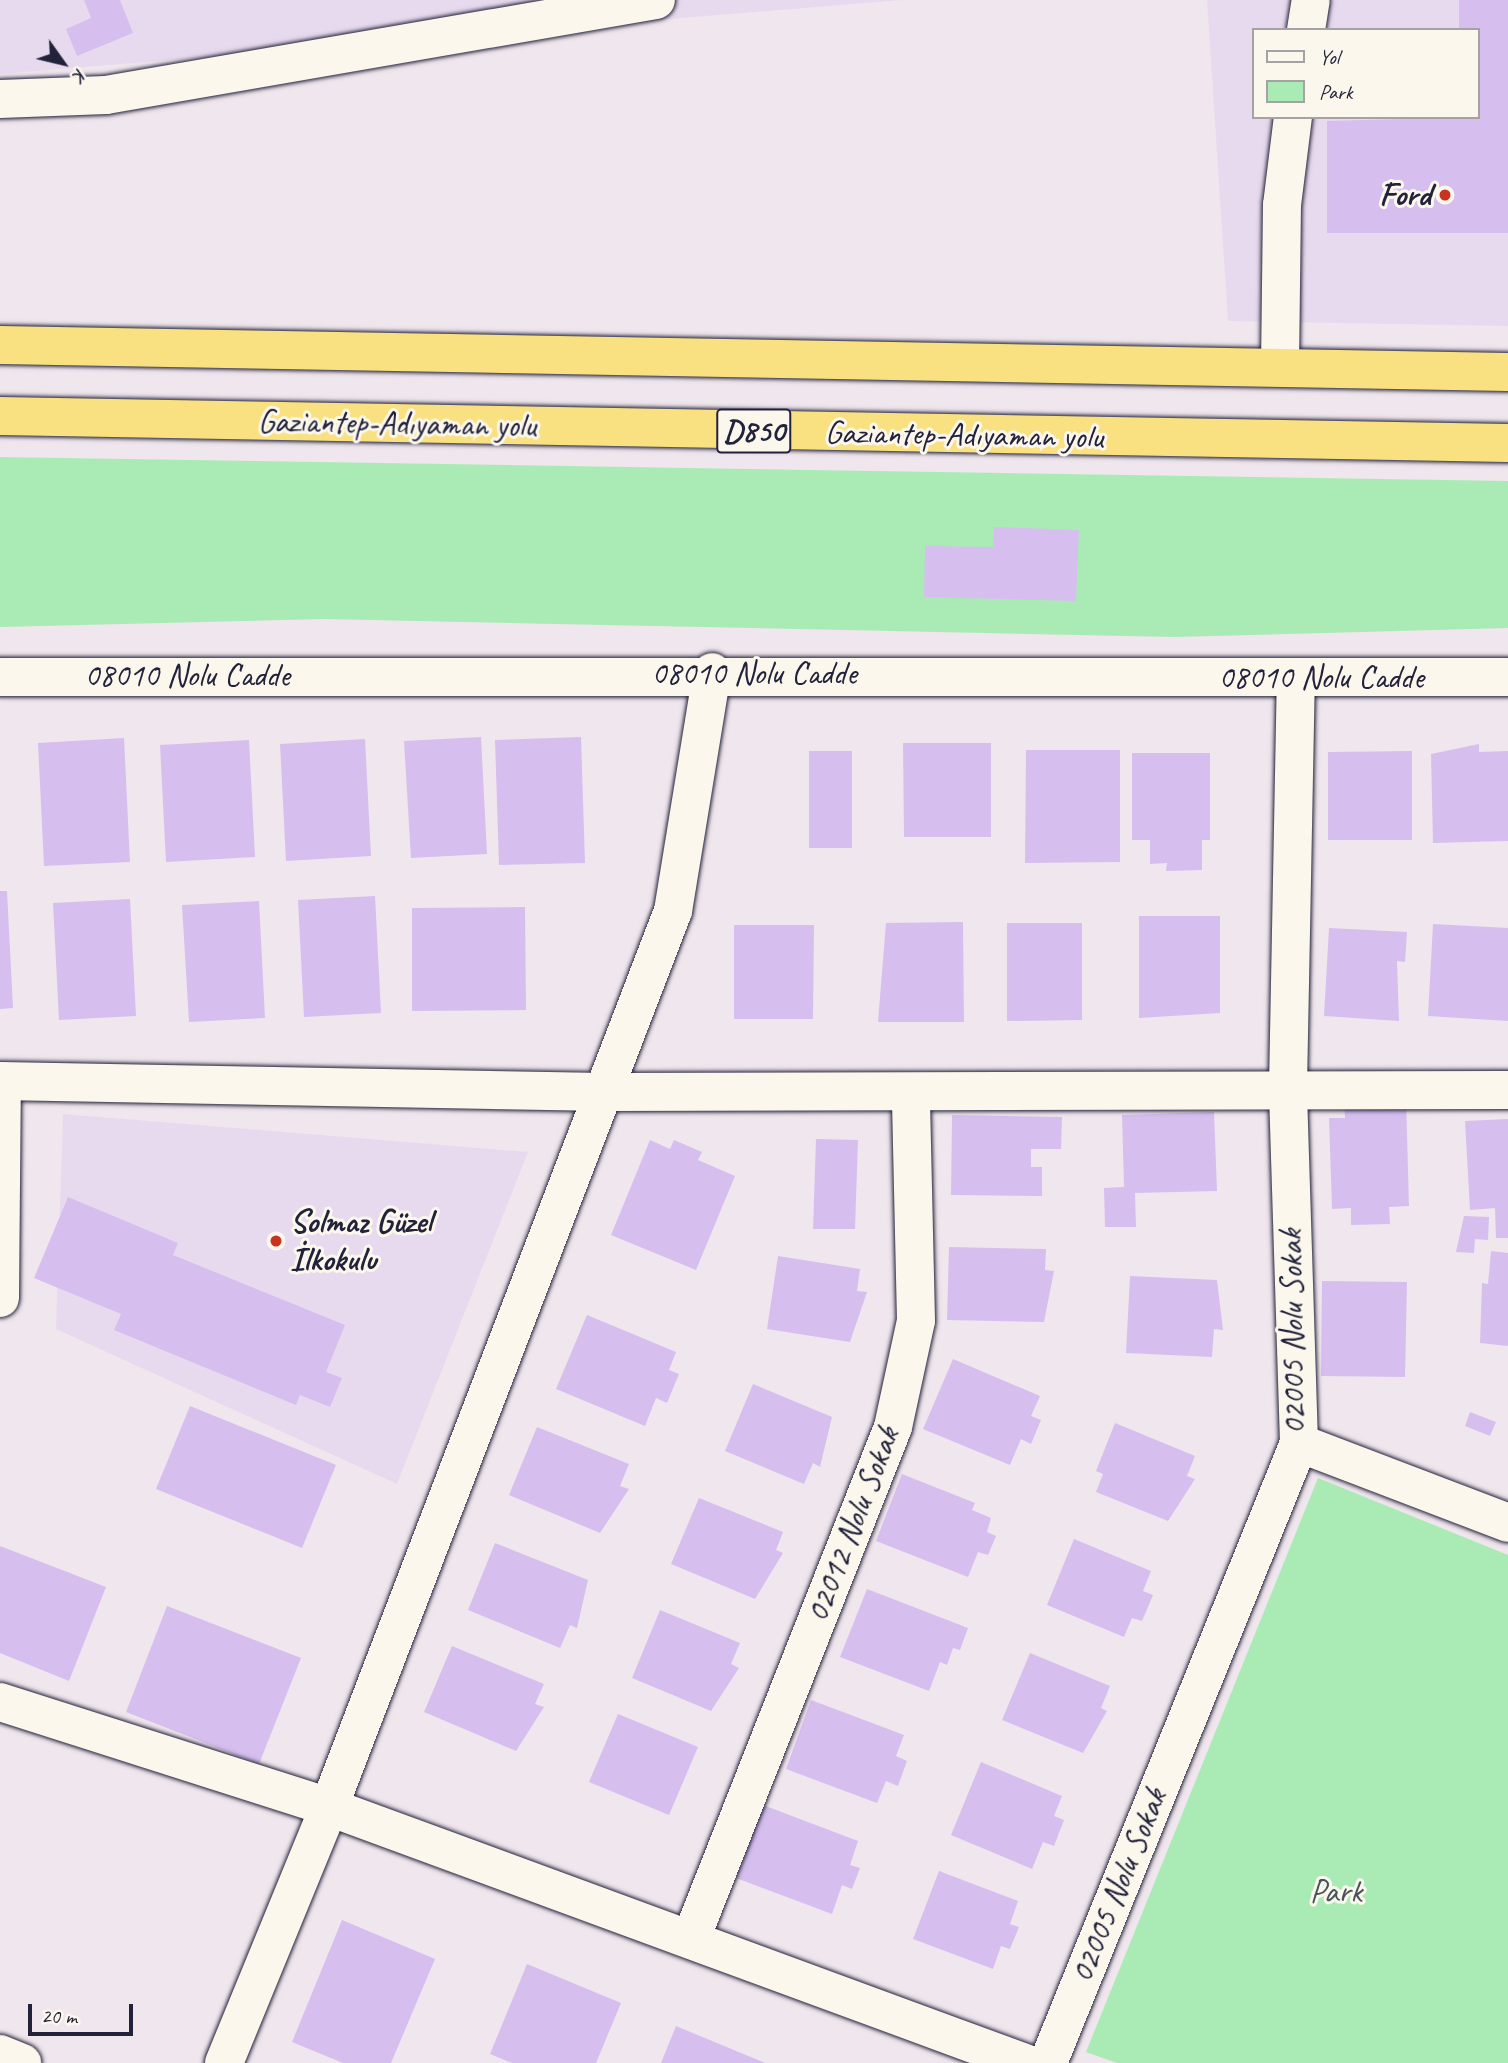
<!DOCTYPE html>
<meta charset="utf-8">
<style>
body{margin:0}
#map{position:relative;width:1508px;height:2063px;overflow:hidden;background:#f0e6ed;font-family:Caveat,sans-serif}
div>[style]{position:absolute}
.built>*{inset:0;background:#e8daee}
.green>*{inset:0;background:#aaebb5}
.building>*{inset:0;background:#d6bfef}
.roads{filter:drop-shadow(0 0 2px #22223b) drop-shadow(0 0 2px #22223b)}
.minor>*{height:38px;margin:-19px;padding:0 19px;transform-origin:19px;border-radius:19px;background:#fbf7ec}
.highway>*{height:38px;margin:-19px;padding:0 19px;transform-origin:19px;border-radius:19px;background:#f9e181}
.dots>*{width:19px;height:19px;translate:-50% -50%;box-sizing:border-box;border:4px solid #fbf7ec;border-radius:50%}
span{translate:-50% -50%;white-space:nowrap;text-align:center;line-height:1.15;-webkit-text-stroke:6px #fbf7ec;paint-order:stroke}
.shield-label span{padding:2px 5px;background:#fbf7ec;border:2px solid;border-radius:5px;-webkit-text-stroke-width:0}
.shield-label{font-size:32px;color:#22223b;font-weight:700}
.poi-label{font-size:33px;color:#22223b;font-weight:700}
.right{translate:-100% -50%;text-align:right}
.left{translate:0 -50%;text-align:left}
.street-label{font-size:33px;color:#22223b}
.park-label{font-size:33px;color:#44545a}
.legend{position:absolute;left:1252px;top:28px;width:228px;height:91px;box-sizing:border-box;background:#fbf7ec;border:2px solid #a4a2a5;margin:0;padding:9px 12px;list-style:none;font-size:21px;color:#22223b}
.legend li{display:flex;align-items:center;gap:14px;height:35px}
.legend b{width:35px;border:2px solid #a4a2a5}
.north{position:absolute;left:28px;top:28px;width:70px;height:70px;-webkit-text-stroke:5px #fbf7ec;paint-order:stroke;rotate:124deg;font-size:19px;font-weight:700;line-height:28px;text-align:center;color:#22223b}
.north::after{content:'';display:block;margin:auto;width:24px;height:32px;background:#22223b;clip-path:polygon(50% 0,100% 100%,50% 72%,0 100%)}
.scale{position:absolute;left:28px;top:2004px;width:105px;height:32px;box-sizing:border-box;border:4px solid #22223b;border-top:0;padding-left:9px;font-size:21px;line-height:24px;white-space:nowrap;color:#22223b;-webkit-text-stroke:5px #fbf7ec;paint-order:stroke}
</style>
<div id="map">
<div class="built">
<div style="clip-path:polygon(0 0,902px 0,0 74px)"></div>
<div style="clip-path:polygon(evenodd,1207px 0,1508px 0,1508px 326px,1228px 321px,1207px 0,1254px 30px,1478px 30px,1478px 117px,1254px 117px,1254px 30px)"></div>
<div style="clip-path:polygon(63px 1114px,528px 1152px,397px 1484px,56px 1329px)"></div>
</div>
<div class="green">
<div style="clip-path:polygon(0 457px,1508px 481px,1508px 628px,1175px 637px,324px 619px,0 627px)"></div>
<div style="clip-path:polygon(1318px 1478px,1508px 1555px,1508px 2063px,1117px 2063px,1086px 2052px)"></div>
</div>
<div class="building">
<div style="clip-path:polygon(84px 0,120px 0,133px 33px,77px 56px,66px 29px,91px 18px)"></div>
<div style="clip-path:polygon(1459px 0,1508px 0,1508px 233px,1327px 233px,1327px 121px,1478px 117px,1478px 30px,1459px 30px)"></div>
<div style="clip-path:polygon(994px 527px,1079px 530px,1076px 601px,924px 597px,925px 546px,993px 547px)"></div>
<div style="clip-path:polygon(481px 737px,487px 854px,411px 858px,404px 741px)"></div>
<div style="clip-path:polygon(581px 737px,585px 863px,499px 865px,495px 740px)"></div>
<div style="clip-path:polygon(124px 738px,130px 862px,44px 866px,38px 743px)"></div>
<div style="clip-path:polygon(365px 739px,371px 856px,286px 861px,280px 744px)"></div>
<div style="clip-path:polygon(249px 740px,255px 857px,166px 862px,160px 745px)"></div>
<div style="clip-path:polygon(903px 743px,991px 743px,991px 837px,904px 837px)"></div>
<div style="clip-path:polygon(1479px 744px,1479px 752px,1508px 751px,1508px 841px,1433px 843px,1431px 754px)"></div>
<div style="clip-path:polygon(1026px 750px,1120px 750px,1120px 862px,1025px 863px)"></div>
<div style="clip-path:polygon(809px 751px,852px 751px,852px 848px,809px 848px)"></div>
<div style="clip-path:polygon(1412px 751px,1412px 840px,1328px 840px,1328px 752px)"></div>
<div style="clip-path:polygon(1132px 753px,1210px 753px,1210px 840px,1202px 840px,1202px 870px,1166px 871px,1167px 863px,1150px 864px,1150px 840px,1132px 840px)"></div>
<div style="clip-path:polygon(0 891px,7px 891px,13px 1008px,0 1009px)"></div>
<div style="clip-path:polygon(375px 896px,381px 1013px,304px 1017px,298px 900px)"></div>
<div style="clip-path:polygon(130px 899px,136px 1016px,59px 1020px,53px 903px)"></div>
<div style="clip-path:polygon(259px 901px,265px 1018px,189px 1022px,182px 905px)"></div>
<div style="clip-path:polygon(525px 907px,526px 1010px,412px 1011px,412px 908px)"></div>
<div style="clip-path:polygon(1139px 916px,1220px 916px,1220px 1013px,1139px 1018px)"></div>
<div style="clip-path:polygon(963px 922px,964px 1022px,878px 1022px,886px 923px)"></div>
<div style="clip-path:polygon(1007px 923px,1082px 923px,1082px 1020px,1007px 1021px)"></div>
<div style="clip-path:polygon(1433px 924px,1508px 928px,1508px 1021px,1428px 1016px)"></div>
<div style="clip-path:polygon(734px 925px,814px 925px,813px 1019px,734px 1019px)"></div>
<div style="clip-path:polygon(1329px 928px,1407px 932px,1405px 962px,1397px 961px,1399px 1021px,1324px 1016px)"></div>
<div style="clip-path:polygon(1406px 1098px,1409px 1206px,1389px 1207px,1390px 1224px,1351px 1225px,1351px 1208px,1332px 1209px,1329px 1118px,1345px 1118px,1344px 1100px)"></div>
<div style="clip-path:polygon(1214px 1112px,1217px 1191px,1135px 1193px,1136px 1227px,1105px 1227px,1104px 1188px,1124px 1187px,1122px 1115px)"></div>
<div style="clip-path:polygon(952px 1115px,1062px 1117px,1061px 1149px,1031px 1149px,1031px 1167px,1042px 1167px,1042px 1196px,951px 1195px)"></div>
<div style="clip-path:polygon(1508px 1119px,1508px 1238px,1496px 1238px,1495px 1208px,1470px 1210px,1465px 1121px)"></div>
<div style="clip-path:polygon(816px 1139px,858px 1140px,855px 1229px,813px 1229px)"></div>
<div style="clip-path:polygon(650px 1140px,670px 1149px,674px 1140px,702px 1152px,698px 1160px,735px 1176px,696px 1270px,611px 1235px)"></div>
<div style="clip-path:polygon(68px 1197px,178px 1243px,173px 1255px,345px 1325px,326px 1372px,342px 1378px,330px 1407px,300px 1395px,296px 1405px,114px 1330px,121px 1314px,34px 1278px)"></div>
<div style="clip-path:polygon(1464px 1216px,1489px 1217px,1488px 1240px,1475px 1239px,1474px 1253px,1456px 1252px)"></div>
<div style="clip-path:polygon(949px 1247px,1046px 1249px,1045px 1270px,1054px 1271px,1044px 1322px,947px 1320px)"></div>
<div style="clip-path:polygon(1491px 1251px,1508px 1253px,1508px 1346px,1480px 1343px,1482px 1283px,1488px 1284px)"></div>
<div style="clip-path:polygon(778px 1256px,860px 1269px,857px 1291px,867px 1292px,850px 1342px,767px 1329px)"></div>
<div style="clip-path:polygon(1130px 1276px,1217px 1280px,1223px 1330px,1214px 1329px,1212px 1357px,1126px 1353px)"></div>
<div style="clip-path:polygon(1322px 1281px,1407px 1282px,1405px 1377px,1321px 1376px)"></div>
<div style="clip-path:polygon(587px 1315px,676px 1352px,669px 1370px,679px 1374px,667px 1403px,656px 1398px,645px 1426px,556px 1389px)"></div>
<div style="clip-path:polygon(953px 1359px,1040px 1396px,1031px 1416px,1041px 1420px,1031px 1444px,1021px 1439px,1010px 1465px,923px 1429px)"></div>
<div style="clip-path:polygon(753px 1384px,832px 1417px,820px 1467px,813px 1463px,804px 1484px,725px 1451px)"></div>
<div style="clip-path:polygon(190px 1406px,336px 1465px,302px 1548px,156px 1489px)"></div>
<div style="clip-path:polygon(1470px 1412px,1496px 1422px,1490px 1436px,1465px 1426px)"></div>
<div style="clip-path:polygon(1115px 1423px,1195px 1456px,1187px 1476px,1195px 1479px,1168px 1521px,1096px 1492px,1103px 1474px,1096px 1471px)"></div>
<div style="clip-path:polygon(537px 1427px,629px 1464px,620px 1486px,629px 1489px,600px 1533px,509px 1495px)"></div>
<div style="clip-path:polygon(902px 1474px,975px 1503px,972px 1510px,991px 1518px,987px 1532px,996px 1536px,988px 1555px,978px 1552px,968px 1577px,876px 1541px)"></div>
<div style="clip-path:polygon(699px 1498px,783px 1532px,776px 1550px,783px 1553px,755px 1599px,671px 1564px)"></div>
<div style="clip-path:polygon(1074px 1539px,1151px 1571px,1143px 1591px,1153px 1595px,1142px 1621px,1132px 1618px,1124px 1637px,1047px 1605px)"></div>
<div style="clip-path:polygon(495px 1543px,588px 1580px,577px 1628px,570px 1625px,560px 1648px,468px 1610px)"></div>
<div style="clip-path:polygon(0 1546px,106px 1587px,69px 1681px,0 1653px)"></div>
<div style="clip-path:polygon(867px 1589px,968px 1628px,960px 1650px,953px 1648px,947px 1665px,940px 1662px,929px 1691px,840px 1657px)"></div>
<div style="clip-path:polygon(167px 1606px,301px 1658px,259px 1764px,126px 1712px)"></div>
<div style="clip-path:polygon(660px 1610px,740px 1643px,731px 1664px,739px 1668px,711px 1711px,632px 1678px)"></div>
<div style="clip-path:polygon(452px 1646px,544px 1684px,535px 1704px,544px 1707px,516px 1751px,424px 1712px)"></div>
<div style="clip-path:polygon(1030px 1653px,1110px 1686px,1101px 1708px,1107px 1711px,1083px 1753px,1002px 1720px)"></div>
<div style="clip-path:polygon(811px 1700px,904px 1735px,896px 1756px,907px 1761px,898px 1786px,886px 1781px,877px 1803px,786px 1769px)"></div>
<div style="clip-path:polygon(618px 1714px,698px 1747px,669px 1815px,589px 1782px)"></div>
<div style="clip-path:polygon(981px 1762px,1062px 1796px,1054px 1816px,1064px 1820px,1054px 1846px,1043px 1842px,1032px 1869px,951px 1835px)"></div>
<div style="clip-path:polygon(763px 1805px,858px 1841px,850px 1865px,860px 1868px,852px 1889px,842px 1885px,832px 1914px,736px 1878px)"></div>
<div style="clip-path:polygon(939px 1871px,1018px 1901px,1010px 1924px,1019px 1927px,1010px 1949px,1001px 1946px,993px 1969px,913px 1939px)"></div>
<div style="clip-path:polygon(342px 1920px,435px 1959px,391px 2063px,343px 2063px,292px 2042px)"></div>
<div style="clip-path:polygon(527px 1964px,621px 2003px,596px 2063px,512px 2063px,490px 2054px)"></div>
<div style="clip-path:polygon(676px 2026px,765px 2063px,661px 2063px)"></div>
</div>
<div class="roads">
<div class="minor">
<div style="left:1306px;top:30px;width:30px;rotate:-81deg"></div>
<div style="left:0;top:99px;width:106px;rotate:-2.2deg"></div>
<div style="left:106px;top:95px;width:558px;rotate:-9.8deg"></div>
<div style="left:1280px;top:367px;width:162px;rotate:-89.3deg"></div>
<div style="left:1282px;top:205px;width:89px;rotate:-82.9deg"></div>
<div style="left:0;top:677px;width:1508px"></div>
<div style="left:0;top:1081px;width:605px;rotate:1.04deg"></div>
<div style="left:605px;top:1092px;width:903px;rotate:-0.13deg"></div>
<div style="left:0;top:1298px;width:217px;rotate:-89.5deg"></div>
<div style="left:1299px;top:1443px;width:224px;rotate:20.9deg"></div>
<div style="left:0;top:1702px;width:345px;rotate:17.7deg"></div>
<div style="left:329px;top:1807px;width:742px;rotate:20.19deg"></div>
<div style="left:692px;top:1936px;width:547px;rotate:-68.45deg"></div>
<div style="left:893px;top:1427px;width:108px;rotate:-77.8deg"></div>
<div style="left:916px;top:1321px;width:228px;rotate:-91.3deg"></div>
<div style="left:0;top:2054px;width:24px;rotate:22deg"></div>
<div style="left:224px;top:2063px;width:277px;rotate:-67.7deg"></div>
<div style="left:329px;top:1807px;width:960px;rotate:-69deg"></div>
<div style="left:673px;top:911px;width:242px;rotate:-80.7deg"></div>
<div style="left:1048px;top:2063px;width:669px;rotate:-67.96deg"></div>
<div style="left:1299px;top:1443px;width:356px;rotate:-91.8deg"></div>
<div style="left:1288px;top:1087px;width:407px;rotate:-88.9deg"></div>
</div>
<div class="highway">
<div style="left:0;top:345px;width:1508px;rotate:1.03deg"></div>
<div style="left:0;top:416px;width:1508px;rotate:1.03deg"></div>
</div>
</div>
<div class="dots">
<div style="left:1445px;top:195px;background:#c8321e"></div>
<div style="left:276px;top:1241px;background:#c8321e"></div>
</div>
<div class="shield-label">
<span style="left:754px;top:431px">D850</span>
</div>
<div class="poi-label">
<span class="right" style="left:1431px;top:195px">Ford</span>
<span class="left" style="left:290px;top:1241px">Solmaz Güzel<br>İlkokulu</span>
</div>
<div class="street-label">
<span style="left:397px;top:424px;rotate:1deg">Gaziantep-Adıyaman yolu</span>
<span style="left:964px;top:435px;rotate:1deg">Gaziantep-Adıyaman yolu</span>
<span style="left:754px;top:674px">08010 Nolu Cadde</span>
<span style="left:187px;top:676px">08010 Nolu Cadde</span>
<span style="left:1321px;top:678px">08010 Nolu Cadde</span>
<span style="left:1293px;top:1332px;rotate:-91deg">02005 Nolu Sokak</span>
<span style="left:853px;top:1525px;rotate:-69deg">02012 Nolu Sokak</span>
<span style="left:1119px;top:1886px;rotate:-68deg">02005 Nolu Sokak</span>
</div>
<div class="park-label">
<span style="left:1336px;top:1892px">Park</span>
</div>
<ul class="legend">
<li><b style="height:9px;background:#fbf7ec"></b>Yol</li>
<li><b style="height:19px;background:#aaebb5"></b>Park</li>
</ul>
<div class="north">K</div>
<div class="scale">20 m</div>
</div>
